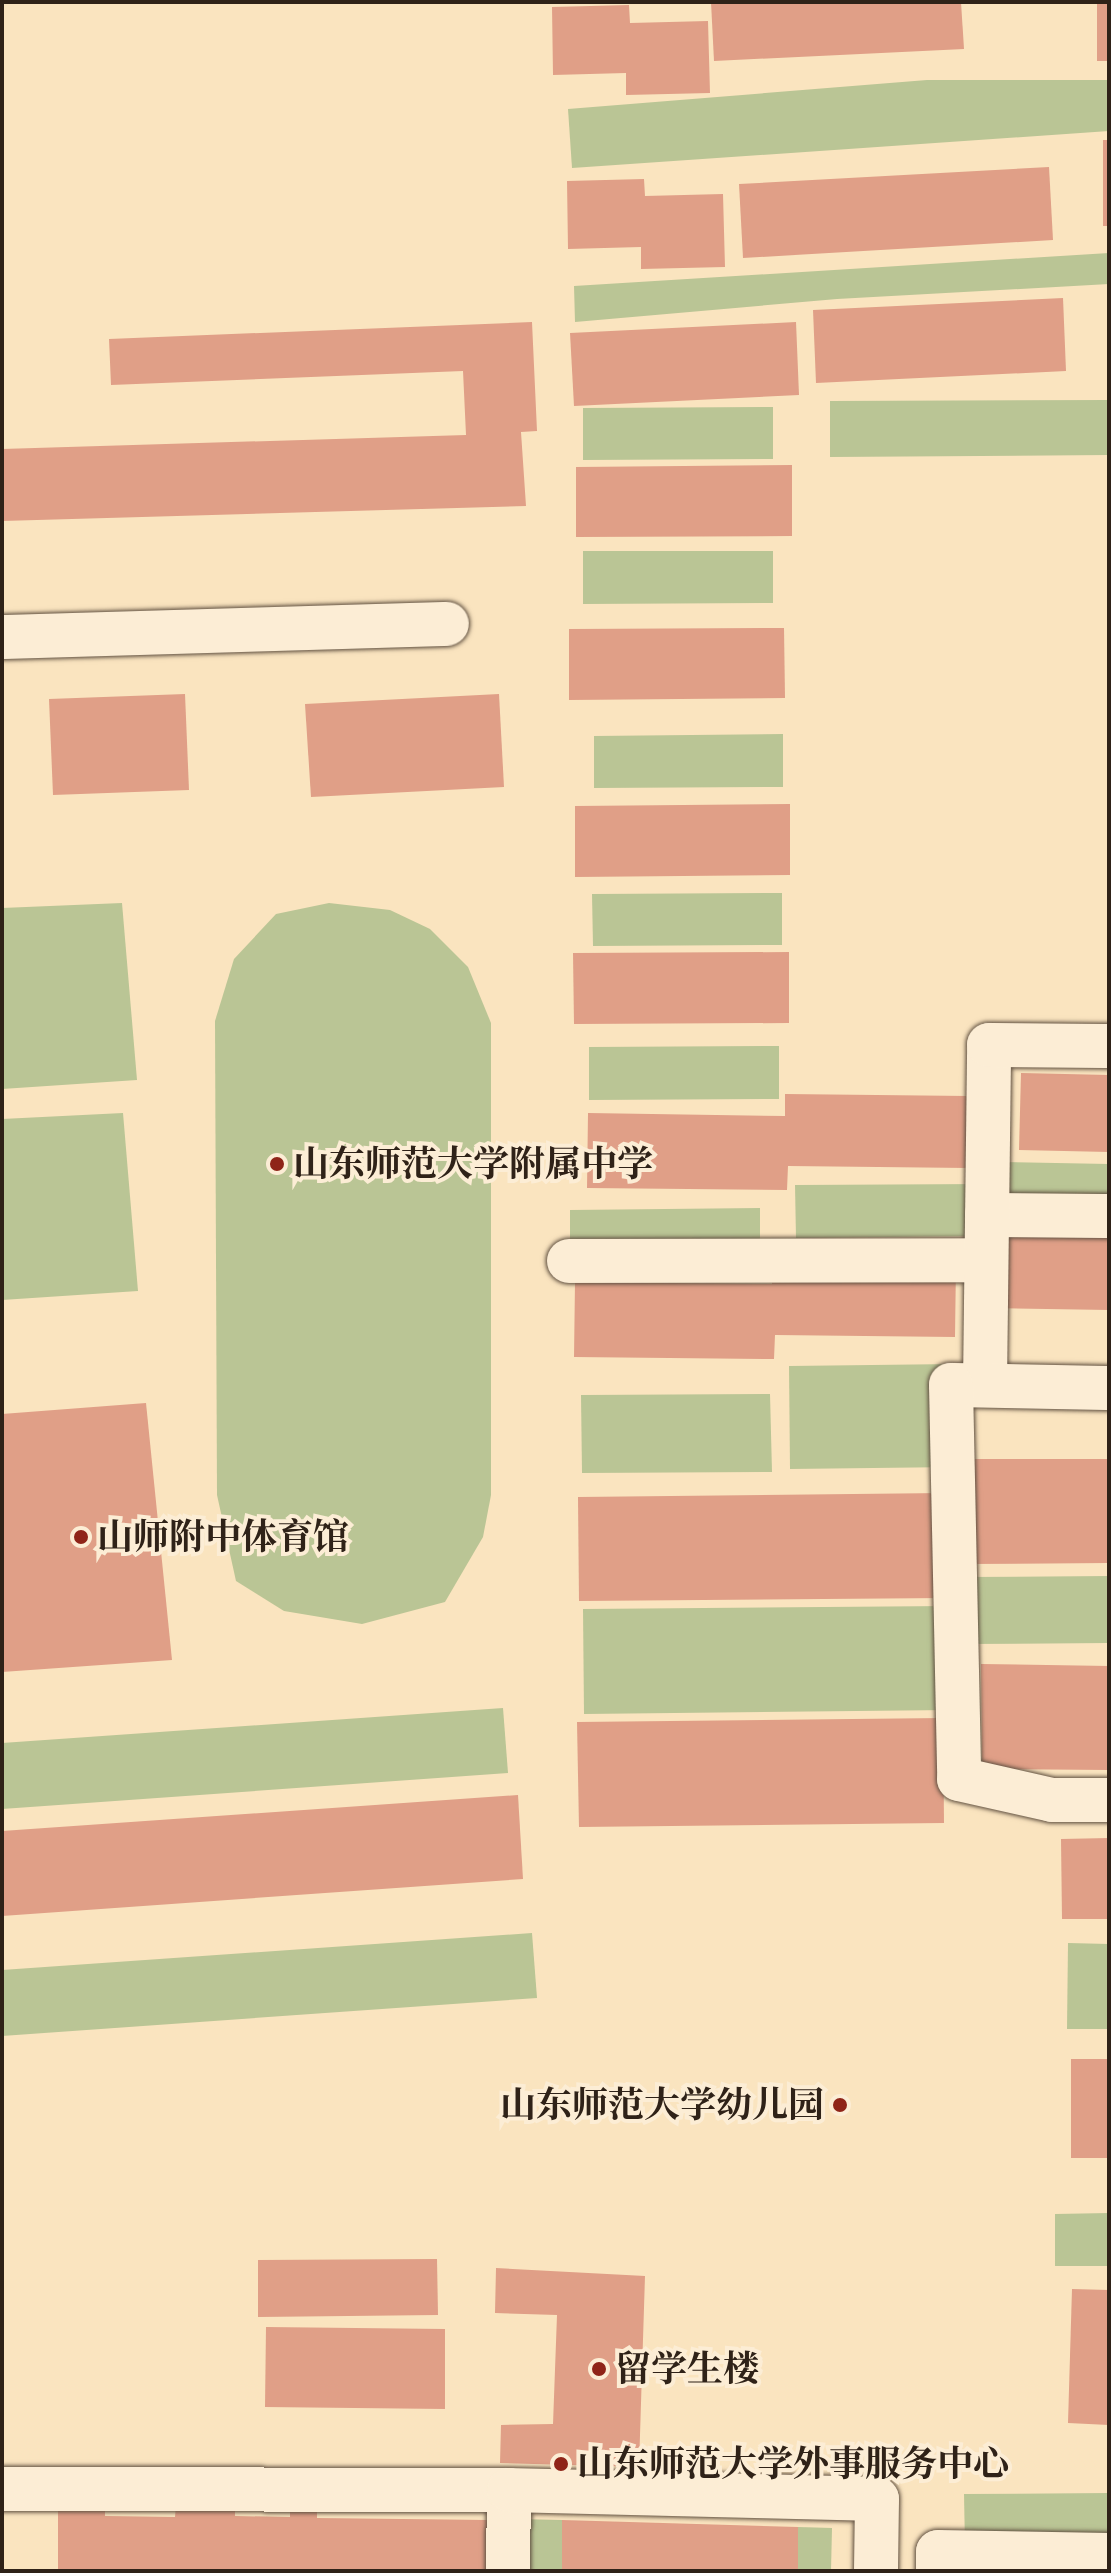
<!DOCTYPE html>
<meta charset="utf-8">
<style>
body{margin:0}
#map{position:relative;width:1111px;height:2573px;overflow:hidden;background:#fae4bf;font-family:"EB Garamond","Noto Serif SC",serif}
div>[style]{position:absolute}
.green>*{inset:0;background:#bac595}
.building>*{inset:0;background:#e09f87}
.roads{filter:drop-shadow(0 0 2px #625242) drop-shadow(0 0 2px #625242)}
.minor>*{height:44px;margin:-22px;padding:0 22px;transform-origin:22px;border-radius:22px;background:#fcedd5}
.dots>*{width:22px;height:22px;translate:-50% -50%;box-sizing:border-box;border:4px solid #fcedd5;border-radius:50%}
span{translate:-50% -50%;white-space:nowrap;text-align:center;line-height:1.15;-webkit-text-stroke:8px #fcedd5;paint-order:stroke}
.poi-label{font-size:36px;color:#2f2218;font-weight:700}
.left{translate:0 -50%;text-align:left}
.right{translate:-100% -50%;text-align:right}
.frame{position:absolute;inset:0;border:4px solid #2f2218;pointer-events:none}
</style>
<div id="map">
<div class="green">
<div style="clip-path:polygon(927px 80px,1109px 80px,1109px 131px,572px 168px,568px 109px)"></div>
<div style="clip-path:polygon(1109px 253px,1109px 284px,837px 299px,575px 322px,574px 286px)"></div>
<div style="clip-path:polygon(1109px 400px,1109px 455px,830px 457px,830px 401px)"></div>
<div style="clip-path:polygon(773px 407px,773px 459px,583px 460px,583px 408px)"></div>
<div style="clip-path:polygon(583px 551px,773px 551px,773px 603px,583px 604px)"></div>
<div style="clip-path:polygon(783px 734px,783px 787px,594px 788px,594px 736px)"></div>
<div style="clip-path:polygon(782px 893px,782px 945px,593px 946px,592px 894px)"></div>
<div style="clip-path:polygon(122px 903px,137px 1080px,2px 1089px,2px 908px)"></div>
<div style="clip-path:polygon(329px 903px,390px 910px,430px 929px,468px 967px,491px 1023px,491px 1495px,483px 1537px,445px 1602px,362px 1624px,284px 1611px,236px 1581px,217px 1495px,215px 1021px,234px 959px,276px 914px)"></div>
<div style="clip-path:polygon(779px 1046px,779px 1099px,589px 1100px,589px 1047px)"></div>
<div style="clip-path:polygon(123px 1113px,138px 1291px,2px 1300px,2px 1119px)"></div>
<div style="clip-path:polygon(1001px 1162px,1109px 1164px,1109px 1218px,1000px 1216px)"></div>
<div style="clip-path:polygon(985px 1184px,985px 1236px,796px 1238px,795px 1185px)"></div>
<div style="clip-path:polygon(760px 1208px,760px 1261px,570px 1262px,570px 1210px)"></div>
<div style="clip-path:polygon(955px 1364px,956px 1467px,790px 1469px,789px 1366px)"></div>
<div style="clip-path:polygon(770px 1394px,772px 1472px,582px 1473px,581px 1395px)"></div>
<div style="clip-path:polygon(1109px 1576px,1109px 1643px,967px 1644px,967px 1577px)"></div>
<div style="clip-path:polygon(949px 1606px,950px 1710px,584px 1714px,583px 1609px)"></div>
<div style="clip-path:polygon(503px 1708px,508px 1773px,2px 1809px,2px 1743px)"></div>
<div style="clip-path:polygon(532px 1933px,537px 1998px,2px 2036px,2px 1970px)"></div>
<div style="clip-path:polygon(1068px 1943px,1109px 1944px,1109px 2029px,1067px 2029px)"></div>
<div style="clip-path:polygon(1109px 2213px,1109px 2266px,1055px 2266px,1055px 2214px)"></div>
<div style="clip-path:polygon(1109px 2493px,1109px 2545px,965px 2546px,964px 2494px)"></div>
<div style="clip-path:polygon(517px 2519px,562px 2520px,562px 2571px,517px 2571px)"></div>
<div style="clip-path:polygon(798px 2527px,832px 2528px,831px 2571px,798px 2571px)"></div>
</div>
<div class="building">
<div style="clip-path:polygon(711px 2px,961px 2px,964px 49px,714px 61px)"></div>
<div style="clip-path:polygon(1097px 2px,1109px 2px,1109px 61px,1097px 61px)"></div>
<div style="clip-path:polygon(629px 5px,630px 23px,708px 21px,710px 93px,626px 95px,626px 73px,553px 75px,552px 7px)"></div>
<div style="clip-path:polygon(1103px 140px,1109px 140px,1109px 226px,1103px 226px)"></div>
<div style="clip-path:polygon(1049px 167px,1053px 240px,743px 258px,739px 184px)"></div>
<div style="clip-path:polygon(644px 179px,645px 196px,723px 194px,725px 267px,641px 269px,641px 247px,568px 249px,567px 181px)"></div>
<div style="clip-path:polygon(1063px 298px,1066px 371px,816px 383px,813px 310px)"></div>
<div style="clip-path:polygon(532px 322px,537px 431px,521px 432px,526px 506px,2px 521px,2px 449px,466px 435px,463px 371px,111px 385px,109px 339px)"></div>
<div style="clip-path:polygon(796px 322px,799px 395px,574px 406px,570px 333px)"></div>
<div style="clip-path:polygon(792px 465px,792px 536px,576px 537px,576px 467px)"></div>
<div style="clip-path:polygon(784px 628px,785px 698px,569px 700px,569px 629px)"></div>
<div style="clip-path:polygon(185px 694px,189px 790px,53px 795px,49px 699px)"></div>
<div style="clip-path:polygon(499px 694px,504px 787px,311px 797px,305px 704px)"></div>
<div style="clip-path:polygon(790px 804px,790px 875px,575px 877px,575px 806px)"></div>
<div style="clip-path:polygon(789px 952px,789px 1023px,574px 1024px,573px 953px)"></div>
<div style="clip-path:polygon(1021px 1073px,1109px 1075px,1109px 1152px,1019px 1150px)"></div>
<div style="clip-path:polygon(785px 1094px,968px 1096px,968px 1168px,788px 1166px,787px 1190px,587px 1188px,588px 1113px,785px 1116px)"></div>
<div style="clip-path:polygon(993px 1230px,1109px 1233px,1109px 1310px,991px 1308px)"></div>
<div style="clip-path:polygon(772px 1263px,956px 1265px,955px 1337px,775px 1335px,774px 1359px,574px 1357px,575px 1282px,772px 1284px)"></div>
<div style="clip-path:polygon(146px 1403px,172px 1660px,2px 1672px,2px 1414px)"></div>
<div style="clip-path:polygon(967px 1459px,1109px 1459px,1109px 1563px,968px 1564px)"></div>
<div style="clip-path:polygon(944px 1493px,945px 1598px,579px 1601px,578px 1497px)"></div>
<div style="clip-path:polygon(981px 1664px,1109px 1666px,1109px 1770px,982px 1769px)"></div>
<div style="clip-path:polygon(943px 1718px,944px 1823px,579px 1827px,577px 1722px)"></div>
<div style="clip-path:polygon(518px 1795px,523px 1879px,2px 1916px,2px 1831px)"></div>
<div style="clip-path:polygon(1109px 1838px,1109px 1919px,1062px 1919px,1061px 1839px)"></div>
<div style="clip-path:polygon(1071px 2059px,1109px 2059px,1109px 2158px,1071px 2158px)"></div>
<div style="clip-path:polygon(437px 2259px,438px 2315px,258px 2317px,258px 2260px)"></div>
<div style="clip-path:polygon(496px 2268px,645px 2276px,639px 2467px,500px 2463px,501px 2425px,553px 2424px,557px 2315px,495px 2313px)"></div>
<div style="clip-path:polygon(1072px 2289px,1109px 2290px,1109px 2425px,1068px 2423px)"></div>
<div style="clip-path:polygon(266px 2327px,445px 2329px,445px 2409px,265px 2407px)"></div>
<div style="clip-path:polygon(58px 2505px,105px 2506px,105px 2516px,175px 2517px,176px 2505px,235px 2505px,235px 2516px,290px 2517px,290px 2505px,317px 2505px,317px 2518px,488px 2520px,487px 2571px,58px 2571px)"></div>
<div style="clip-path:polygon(562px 2520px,798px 2527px,798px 2571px,562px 2571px)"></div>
</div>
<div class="roads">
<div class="minor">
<div style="left:2px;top:637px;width:445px;rotate:-1.7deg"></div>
<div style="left:987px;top:1215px;width:122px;rotate:0.5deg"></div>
<div style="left:569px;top:1261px;width:417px;rotate:-0.1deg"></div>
<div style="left:985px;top:1385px;width:340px;rotate:-89.3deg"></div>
<div style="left:989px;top:1045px;width:120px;rotate:0.5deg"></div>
<div style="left:1109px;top:1388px;width:158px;rotate:-178.9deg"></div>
<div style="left:951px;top:1385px;width:394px;rotate:88.8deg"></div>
<div style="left:959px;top:1779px;width:95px;rotate:12.7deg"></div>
<div style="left:1052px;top:1800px;width:57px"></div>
<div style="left:2px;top:2489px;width:507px;rotate:0.11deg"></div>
<div style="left:508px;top:2571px;width:81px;rotate:-89.3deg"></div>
<div style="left:509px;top:2490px;width:368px;rotate:1.4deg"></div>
<div style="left:877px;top:2499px;width:72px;rotate:90.8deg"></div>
<div style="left:938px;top:2571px;width:19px;rotate:-90deg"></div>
<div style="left:938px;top:2552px;width:171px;rotate:1deg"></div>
</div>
</div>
<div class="dots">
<div style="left:277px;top:1164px;background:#8f2418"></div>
<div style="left:81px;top:1537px;background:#8f2418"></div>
<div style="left:840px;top:2105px;background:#8f2418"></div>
<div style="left:599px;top:2369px;background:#8f2418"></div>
<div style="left:561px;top:2464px;background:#8f2418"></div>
</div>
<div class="poi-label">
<span class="left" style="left:293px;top:1164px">山东师范大学附属中学</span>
<span class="left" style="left:97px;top:1537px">山师附中体育馆</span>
<span class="right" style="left:824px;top:2105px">山东师范大学幼儿园</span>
<span class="left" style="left:615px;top:2369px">留学生楼</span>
<span class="left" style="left:577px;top:2464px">山东师范大学外事服务中心</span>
</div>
<div class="frame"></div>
</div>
